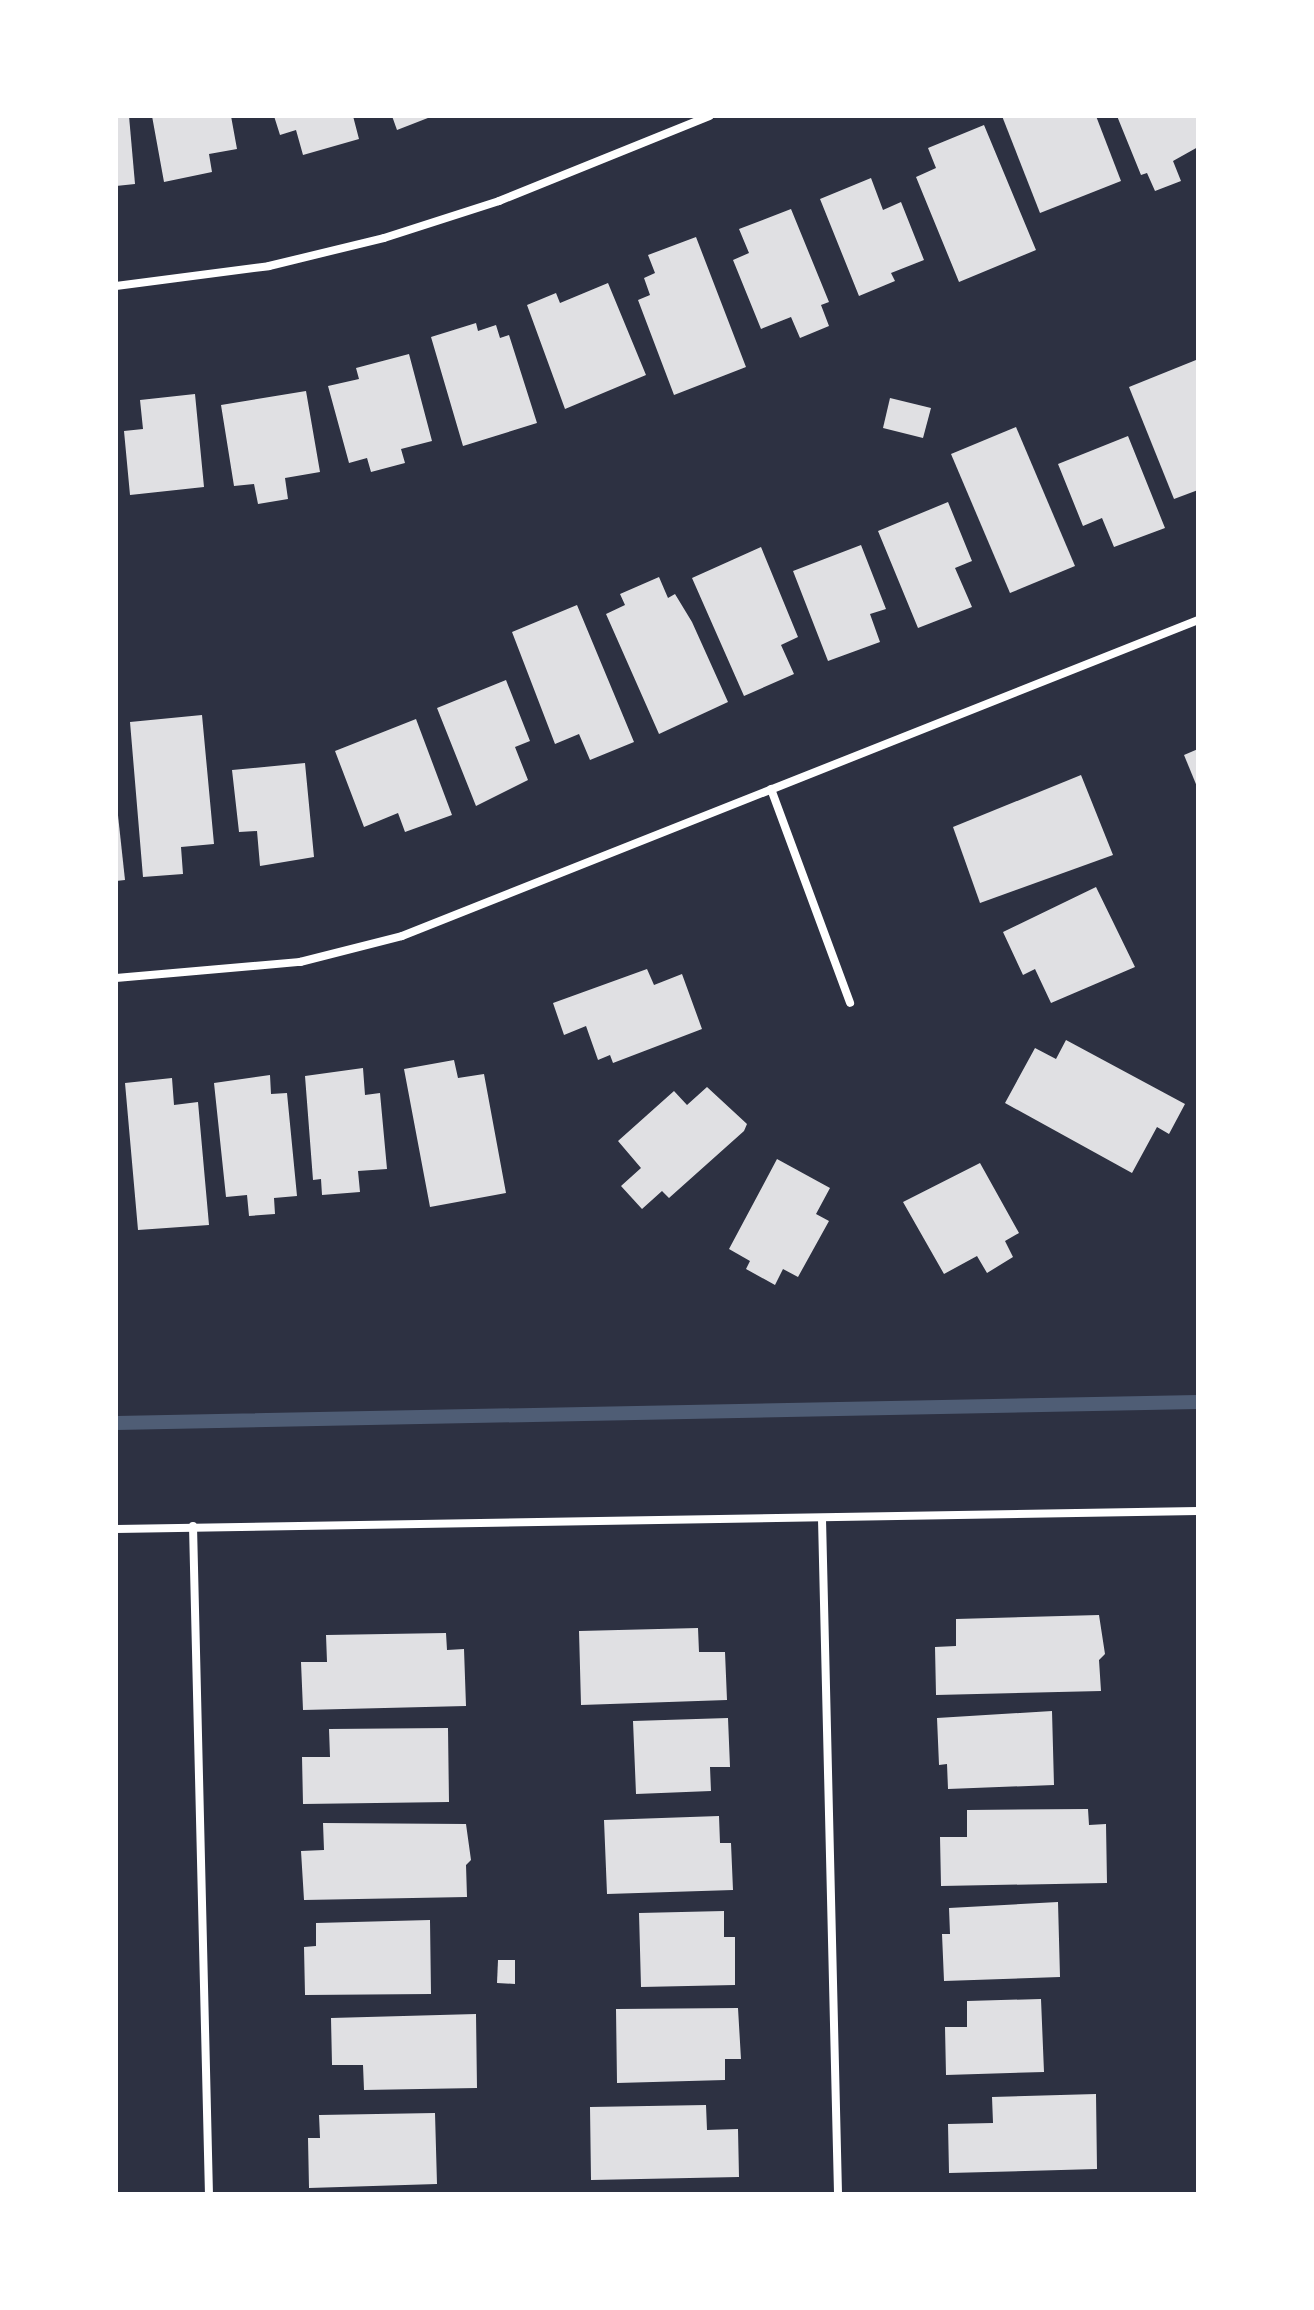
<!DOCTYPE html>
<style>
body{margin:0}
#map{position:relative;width:1314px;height:2310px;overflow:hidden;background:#2d3142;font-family:"Sofia Sans Condensed",sans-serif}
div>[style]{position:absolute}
.stream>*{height:14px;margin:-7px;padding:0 7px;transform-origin:7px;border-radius:7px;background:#4f5d75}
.building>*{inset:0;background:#e0e0e3}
.minor>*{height:8px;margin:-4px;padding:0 4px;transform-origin:4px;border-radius:4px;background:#fff}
span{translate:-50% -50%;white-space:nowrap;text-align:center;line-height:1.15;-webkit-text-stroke:8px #fff;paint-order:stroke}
.frame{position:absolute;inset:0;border:118px solid #fff;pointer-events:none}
</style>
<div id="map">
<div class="stream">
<div style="left:116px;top:1423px;width:1082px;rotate:-1.11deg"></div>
</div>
<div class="building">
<div style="clip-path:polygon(116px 116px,129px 116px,135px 184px,116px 186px)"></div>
<div style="clip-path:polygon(152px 116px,231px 116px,237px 149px,209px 154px,212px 172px,164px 182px)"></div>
<div style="clip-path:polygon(274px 116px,353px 116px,359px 139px,303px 155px,296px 130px,280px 135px)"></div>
<div style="clip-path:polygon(392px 116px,433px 116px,397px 130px)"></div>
<div style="clip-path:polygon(1002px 116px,1096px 116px,1121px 181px,1040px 213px)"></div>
<div style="clip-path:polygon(1117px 116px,1198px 116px,1198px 147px,1173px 161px,1181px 181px,1155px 191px,1147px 173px,1141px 175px)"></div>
<div style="clip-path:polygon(984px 125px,1036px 250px,959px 282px,916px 177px,936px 168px,928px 148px)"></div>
<div style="clip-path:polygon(871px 178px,883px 210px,901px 202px,924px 260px,891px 273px,895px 281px,859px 296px,820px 199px)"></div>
<div style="clip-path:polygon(791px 209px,829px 302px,821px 305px,829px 326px,800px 338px,791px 317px,761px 329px,733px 260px,749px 253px,739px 229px)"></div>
<div style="clip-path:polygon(696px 237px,746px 367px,674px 395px,638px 300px,650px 295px,644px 278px,655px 273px,648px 255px)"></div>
<div style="clip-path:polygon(608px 283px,646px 375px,565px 409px,527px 305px,556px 293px,560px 303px)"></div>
<div style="clip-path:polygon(476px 323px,478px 331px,496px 325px,500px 338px,509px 335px,537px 423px,463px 446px,431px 337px)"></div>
<div style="clip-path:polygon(409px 354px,432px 441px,401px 449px,405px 463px,371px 472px,367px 458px,349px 463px,328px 386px,359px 379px,356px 368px)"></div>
<div style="clip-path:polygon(1196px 360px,1198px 490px,1174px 499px,1129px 387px)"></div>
<div style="clip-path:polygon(306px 391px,320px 472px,285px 478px,288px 499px,258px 504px,254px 484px,234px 486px,221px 405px)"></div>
<div style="clip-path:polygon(195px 394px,204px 487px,130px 495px,124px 431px,143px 429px,140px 400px)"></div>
<div style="clip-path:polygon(890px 398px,931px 408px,923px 438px,883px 428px)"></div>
<div style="clip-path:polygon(1016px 427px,1075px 566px,1010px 593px,951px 454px)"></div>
<div style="clip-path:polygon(1128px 436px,1165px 528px,1114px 547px,1102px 518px,1083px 526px,1058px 464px)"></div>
<div style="clip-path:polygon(948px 502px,972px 561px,955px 568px,972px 607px,918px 628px,878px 531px)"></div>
<div style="clip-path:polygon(861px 545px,886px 609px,870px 614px,880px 642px,828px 661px,793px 571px)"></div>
<div style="clip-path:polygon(761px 547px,798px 637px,781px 645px,794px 674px,744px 696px,692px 578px)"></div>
<div style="clip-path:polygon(659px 577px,668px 598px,675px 594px,692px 622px,728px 702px,659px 734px,606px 614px,625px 605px,620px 594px)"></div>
<div style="clip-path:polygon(577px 605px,634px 742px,590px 760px,579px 734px,555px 744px,512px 632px)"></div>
<div style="clip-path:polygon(506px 680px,530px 741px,515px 747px,528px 780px,476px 806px,437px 708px)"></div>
<div style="clip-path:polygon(202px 715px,214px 844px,181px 847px,183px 874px,143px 877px,130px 722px)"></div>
<div style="clip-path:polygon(416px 719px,452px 815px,405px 832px,398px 813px,364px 827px,335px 751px)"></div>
<div style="clip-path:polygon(1198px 749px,1198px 789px,1184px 755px)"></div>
<div style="clip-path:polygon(305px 763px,314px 857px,260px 866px,257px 831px,239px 832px,232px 770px)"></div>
<div style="clip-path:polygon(1081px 775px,1113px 855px,980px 903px,953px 827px)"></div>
<div style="clip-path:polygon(116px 797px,125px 880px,116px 881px)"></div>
<div style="clip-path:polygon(1096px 887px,1135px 967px,1051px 1003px,1035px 969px,1023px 975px,1003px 932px)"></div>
<div style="clip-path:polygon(647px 969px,654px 985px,682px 974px,702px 1029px,613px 1063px,610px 1055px,598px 1060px,586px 1026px,564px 1035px,553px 1003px)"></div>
<div style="clip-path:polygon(1066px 1040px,1185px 1104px,1169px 1134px,1157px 1127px,1132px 1173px,1005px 1103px,1035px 1048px,1056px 1059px)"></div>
<div style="clip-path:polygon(454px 1060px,458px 1078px,484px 1074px,506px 1193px,430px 1207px,404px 1069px)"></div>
<div style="clip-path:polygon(363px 1068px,365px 1095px,380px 1093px,387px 1169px,358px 1171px,360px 1192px,322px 1195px,321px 1179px,313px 1180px,305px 1076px)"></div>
<div style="clip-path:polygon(270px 1075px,271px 1094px,287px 1093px,297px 1196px,274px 1198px,275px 1214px,249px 1216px,247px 1195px,226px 1197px,214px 1083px)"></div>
<div style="clip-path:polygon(172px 1078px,174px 1105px,198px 1102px,209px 1225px,138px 1230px,125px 1083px)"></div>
<div style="clip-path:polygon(707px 1087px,747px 1124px,744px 1131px,669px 1198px,662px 1191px,642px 1209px,621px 1186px,641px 1168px,618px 1141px,674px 1091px,687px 1105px)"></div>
<div style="clip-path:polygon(777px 1159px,830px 1188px,816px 1214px,829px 1221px,798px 1277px,783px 1269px,775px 1285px,746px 1269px,750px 1261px,729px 1249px)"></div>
<div style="clip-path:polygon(980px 1163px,1019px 1233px,1005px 1241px,1013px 1257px,987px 1273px,977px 1256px,944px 1274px,903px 1202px)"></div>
<div style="clip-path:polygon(1099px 1615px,1105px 1654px,1099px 1660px,1101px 1691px,936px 1695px,935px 1647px,956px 1646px,956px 1619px)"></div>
<div style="clip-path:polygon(698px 1628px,699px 1652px,725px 1652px,727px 1700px,581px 1705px,579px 1631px)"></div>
<div style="clip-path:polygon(446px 1633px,447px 1650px,464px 1649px,466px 1706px,303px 1710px,301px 1662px,327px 1662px,326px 1635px)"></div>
<div style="clip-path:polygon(1052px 1711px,1054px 1785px,948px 1789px,947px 1764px,939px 1765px,937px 1718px)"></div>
<div style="clip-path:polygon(728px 1718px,730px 1767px,710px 1767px,711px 1791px,636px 1794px,633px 1721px)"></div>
<div style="clip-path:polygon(448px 1728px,449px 1802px,303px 1804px,302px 1757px,330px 1757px,329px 1729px)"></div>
<div style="clip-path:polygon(1088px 1809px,1089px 1825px,1106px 1824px,1107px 1883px,941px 1886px,940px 1837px,967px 1837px,967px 1810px)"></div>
<div style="clip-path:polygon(719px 1816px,720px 1843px,731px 1843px,733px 1890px,607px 1894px,604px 1820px)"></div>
<div style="clip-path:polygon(323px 1823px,466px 1824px,471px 1860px,466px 1865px,467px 1897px,304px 1900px,301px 1851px,324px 1850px)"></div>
<div style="clip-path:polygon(1058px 1902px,1060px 1977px,944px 1981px,942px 1934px,950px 1934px,949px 1908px)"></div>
<div style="clip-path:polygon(724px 1911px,724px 1937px,735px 1937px,735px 1985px,641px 1987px,639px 1913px)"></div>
<div style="clip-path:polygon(430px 1920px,431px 1994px,305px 1995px,304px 1947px,316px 1946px,316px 1923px)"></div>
<div style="clip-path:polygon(498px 1960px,515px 1960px,515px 1984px,497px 1983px)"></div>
<div style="clip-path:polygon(1041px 1999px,1044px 2072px,946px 2075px,945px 2027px,967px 2027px,967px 2001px)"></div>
<div style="clip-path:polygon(738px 2008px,741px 2059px,725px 2059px,725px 2080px,617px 2083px,616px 2009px)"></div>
<div style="clip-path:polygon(476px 2014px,477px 2088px,364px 2090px,363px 2065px,332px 2065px,331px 2018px)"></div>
<div style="clip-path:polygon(1096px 2094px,1097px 2169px,949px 2173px,948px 2124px,993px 2123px,992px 2097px)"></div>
<div style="clip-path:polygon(706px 2105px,707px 2130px,738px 2129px,739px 2177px,591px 2180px,590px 2107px)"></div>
<div style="clip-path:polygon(435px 2113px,437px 2184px,309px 2188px,308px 2138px,320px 2138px,319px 2115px)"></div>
</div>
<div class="minor">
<div style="left:116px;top:286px;width:154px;rotate:-7.4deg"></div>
<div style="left:269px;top:266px;width:118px;rotate:-13.7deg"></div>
<div style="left:384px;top:238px;width:121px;rotate:-17.8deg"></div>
<div style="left:499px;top:201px;width:227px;rotate:-22deg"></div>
<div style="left:771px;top:789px;width:228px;rotate:69.7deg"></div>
<div style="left:116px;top:978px;width:185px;rotate:-5deg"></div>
<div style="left:300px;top:962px;width:105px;rotate:-14.3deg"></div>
<div style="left:402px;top:936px;width:856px;rotate:-21.65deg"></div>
<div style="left:822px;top:1519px;width:675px;rotate:88.64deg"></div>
<div style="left:193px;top:1526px;width:668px;rotate:88.63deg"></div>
<div style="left:116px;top:1529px;width:1082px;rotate:-0.95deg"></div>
</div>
<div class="frame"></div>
</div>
